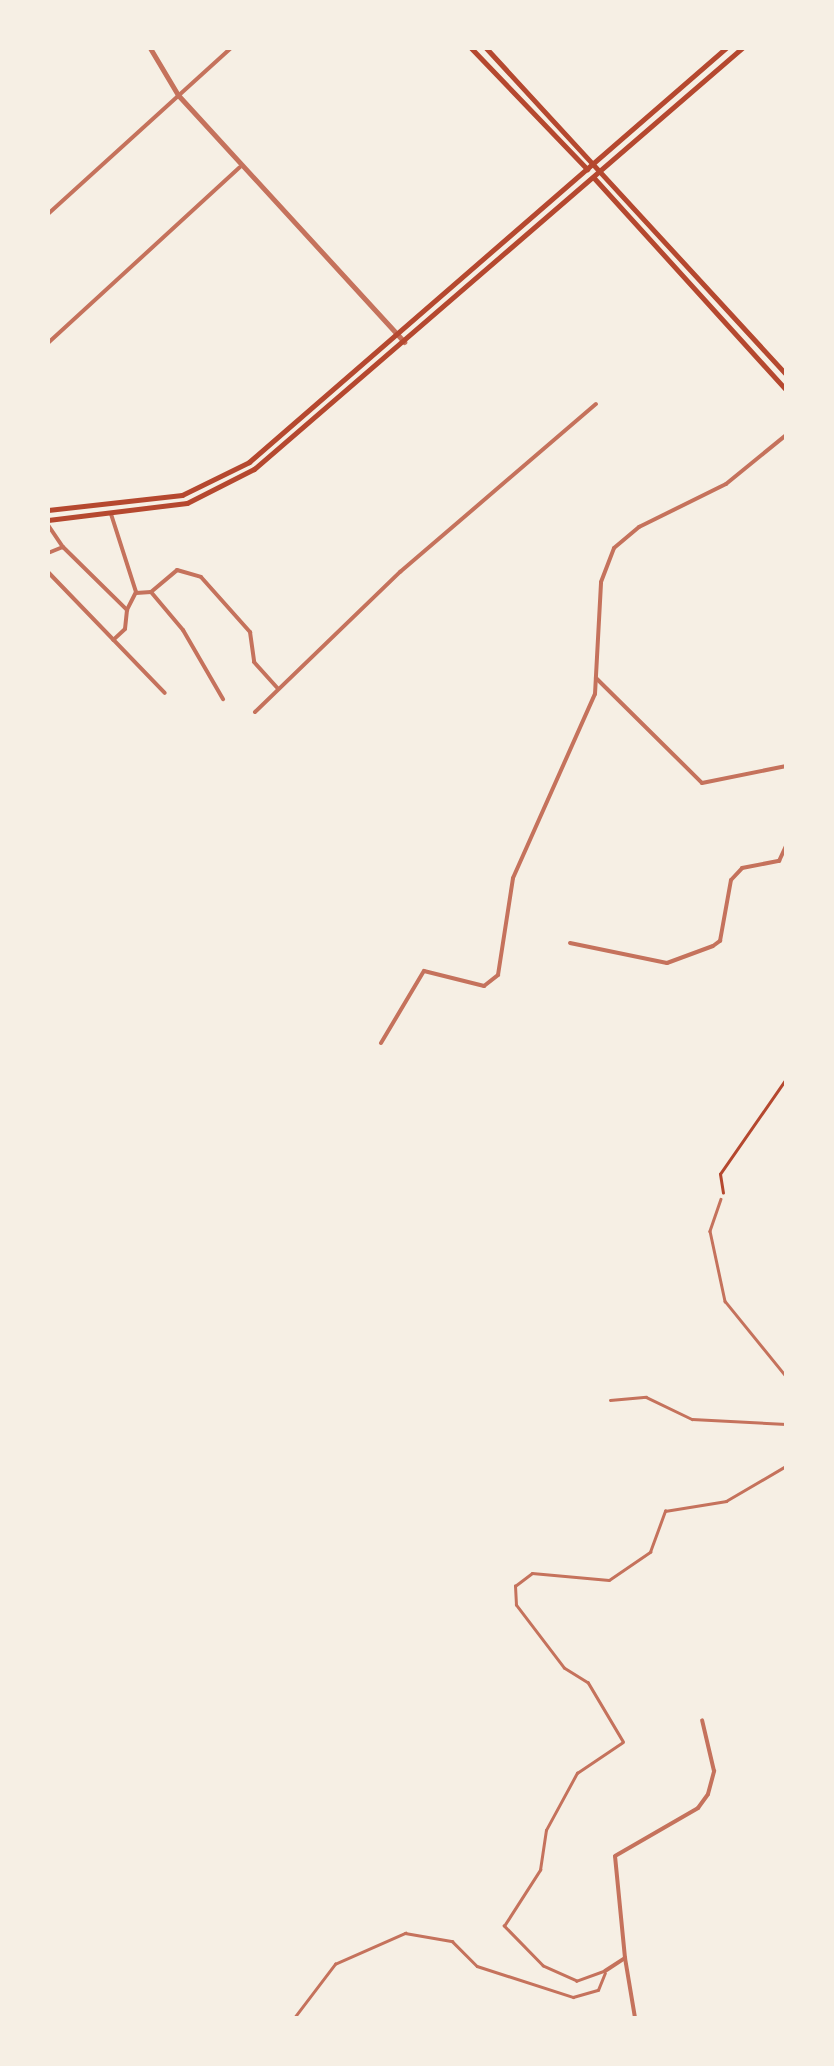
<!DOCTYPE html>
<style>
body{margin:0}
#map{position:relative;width:834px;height:2066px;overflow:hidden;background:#f6efe4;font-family:"Nunito Sans",sans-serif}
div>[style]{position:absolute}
.path>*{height:2.5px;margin:-1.25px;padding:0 1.25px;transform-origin:1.25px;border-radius:1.25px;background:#b5482f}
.pedestrian>*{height:2.5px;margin:-1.25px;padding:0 1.25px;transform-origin:1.25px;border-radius:1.25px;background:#c5725c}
.minor>*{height:4px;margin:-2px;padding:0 2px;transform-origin:2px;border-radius:2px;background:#c5725c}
.tertiary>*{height:5px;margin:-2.5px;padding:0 2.5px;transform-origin:2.5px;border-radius:2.5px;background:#c5725c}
.secondary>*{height:5px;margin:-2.5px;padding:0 2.5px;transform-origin:2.5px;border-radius:2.5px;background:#b5482f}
span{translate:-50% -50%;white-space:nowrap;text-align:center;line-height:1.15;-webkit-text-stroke:8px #f6efe4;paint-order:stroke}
.frame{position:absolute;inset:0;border:50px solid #f6efe4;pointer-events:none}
</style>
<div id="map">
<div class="path">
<div style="left:723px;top:1193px;width:19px;rotate:-99deg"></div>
<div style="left:720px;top:1174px;width:116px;rotate:-55.2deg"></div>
</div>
<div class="pedestrian">
<div style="left:721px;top:1199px;width:34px;rotate:109deg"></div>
<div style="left:710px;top:1231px;width:72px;rotate:77.9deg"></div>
<div style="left:725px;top:1301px;width:97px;rotate:50.9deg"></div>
<div style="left:610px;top:1400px;width:36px;rotate:-5deg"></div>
<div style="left:646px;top:1397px;width:51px;rotate:25.6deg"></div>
<div style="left:692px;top:1419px;width:94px;rotate:3deg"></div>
<div style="left:605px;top:1971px;width:30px;rotate:160deg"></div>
<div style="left:577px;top:1981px;width:37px;rotate:-156deg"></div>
<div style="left:543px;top:1966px;width:56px;rotate:-134.3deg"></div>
<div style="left:504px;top:1926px;width:67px;rotate:-57.3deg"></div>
<div style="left:540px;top:1870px;width:40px;rotate:-81.5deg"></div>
<div style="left:546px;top:1830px;width:65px;rotate:-61.5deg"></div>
<div style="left:577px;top:1773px;width:55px;rotate:-34deg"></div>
<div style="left:623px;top:1742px;width:69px;rotate:-120.7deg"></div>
<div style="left:588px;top:1683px;width:28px;rotate:-148deg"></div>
<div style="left:564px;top:1668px;width:79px;rotate:-127.3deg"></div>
<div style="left:516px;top:1605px;width:19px;rotate:-93deg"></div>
<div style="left:515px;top:1586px;width:21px;rotate:-37deg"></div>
<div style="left:532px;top:1573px;width:77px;rotate:5.2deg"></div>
<div style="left:609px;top:1580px;width:50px;rotate:-34.3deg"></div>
<div style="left:650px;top:1552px;width:44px;rotate:-69.9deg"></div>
<div style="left:665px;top:1511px;width:62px;rotate:-9.3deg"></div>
<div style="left:726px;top:1501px;width:69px;rotate:-30.3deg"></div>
<div style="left:294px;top:2018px;width:68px;rotate:-52.8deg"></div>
<div style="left:335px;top:1964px;width:77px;rotate:-23.9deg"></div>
<div style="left:405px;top:1933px;width:48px;rotate:9.7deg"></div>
<div style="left:452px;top:1941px;width:35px;rotate:45deg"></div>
<div style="left:477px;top:1966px;width:101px;rotate:17.9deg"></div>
<div style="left:573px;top:1997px;width:26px;rotate:-16deg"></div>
<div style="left:598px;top:1990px;width:18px;rotate:-68deg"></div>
</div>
<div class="minor">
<div style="left:48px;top:214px;width:247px;rotate:-42.2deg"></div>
<div style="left:48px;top:343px;width:260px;rotate:-42.5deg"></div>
<div style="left:111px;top:514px;width:82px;rotate:72.2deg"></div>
<div style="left:136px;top:592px;width:20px;rotate:117deg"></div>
<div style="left:48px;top:525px;width:27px;rotate:56deg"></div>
<div style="left:48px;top:553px;width:16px;rotate:-22deg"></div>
<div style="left:63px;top:547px;width:90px;rotate:44.5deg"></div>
<div style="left:127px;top:610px;width:19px;rotate:96deg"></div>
<div style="left:125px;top:629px;width:16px;rotate:137deg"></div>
<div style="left:48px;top:572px;width:168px;rotate:46deg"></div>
<div style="left:151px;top:592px;width:34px;rotate:-40deg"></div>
<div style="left:177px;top:570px;width:25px;rotate:16deg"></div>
<div style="left:201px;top:577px;width:74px;rotate:48.3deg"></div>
<div style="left:250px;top:632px;width:30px;rotate:82deg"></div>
<div style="left:254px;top:662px;width:36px;rotate:48deg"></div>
<div style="left:136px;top:593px;width:15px;rotate:-4deg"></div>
<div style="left:151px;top:592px;width:50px;rotate:49.9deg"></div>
<div style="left:183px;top:630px;width:80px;rotate:59.9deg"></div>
<div style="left:596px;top:678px;width:149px;rotate:44.7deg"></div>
<div style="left:702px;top:783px;width:86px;rotate:-11.4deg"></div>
<div style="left:255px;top:712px;width:202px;rotate:-44deg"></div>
<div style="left:400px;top:572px;width:258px;rotate:-40.6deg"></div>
<div style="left:570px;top:943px;width:99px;rotate:11.7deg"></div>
<div style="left:667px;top:963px;width:49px;rotate:-20.3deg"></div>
<div style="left:713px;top:946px;width:9px;rotate:-36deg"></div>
<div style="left:720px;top:941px;width:62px;rotate:-79.8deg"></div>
<div style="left:731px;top:880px;width:16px;rotate:-47deg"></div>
<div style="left:742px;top:868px;width:38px;rotate:-11deg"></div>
<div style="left:779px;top:861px;width:17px;rotate:-65deg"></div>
<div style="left:381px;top:1043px;width:84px;rotate:-59.2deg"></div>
<div style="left:424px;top:971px;width:62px;rotate:14deg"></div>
<div style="left:484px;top:986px;width:18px;rotate:-38deg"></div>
<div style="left:498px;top:975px;width:98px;rotate:-81.2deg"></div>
<div style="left:513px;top:878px;width:201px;rotate:-66deg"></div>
<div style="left:595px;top:694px;width:112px;rotate:-86.9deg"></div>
<div style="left:601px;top:582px;width:36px;rotate:-69deg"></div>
<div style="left:614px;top:548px;width:33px;rotate:-40deg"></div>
<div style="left:639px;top:527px;width:97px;rotate:-26.3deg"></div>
<div style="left:726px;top:484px;width:77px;rotate:-39.2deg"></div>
<div style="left:625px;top:1958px;width:102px;rotate:-95.6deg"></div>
<div style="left:615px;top:1856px;width:96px;rotate:-30deg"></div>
<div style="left:698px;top:1808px;width:17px;rotate:-54deg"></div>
<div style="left:708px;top:1794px;width:24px;rotate:-75deg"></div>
<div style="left:714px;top:1771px;width:52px;rotate:-103.2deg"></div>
<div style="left:605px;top:1971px;width:24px;rotate:-33deg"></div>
<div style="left:625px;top:1958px;width:61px;rotate:80.5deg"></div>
</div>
<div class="tertiary">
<div style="left:150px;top:48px;width:55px;rotate:59.2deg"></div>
<div style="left:178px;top:95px;width:335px;rotate:47.5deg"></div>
</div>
<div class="secondary">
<div style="left:471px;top:48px;width:168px;rotate:46.2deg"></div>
<div style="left:486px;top:48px;width:443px;rotate:47.4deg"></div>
<div style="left:594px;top:178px;width:286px;rotate:47.8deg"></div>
<div style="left:48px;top:510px;width:135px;rotate:-6.4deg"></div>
<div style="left:182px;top:495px;width:75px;rotate:-26.2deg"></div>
<div style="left:249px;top:462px;width:632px;rotate:-40.96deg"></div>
<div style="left:48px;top:520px;width:140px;rotate:-7deg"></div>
<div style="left:187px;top:503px;width:75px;rotate:-26.9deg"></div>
<div style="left:254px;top:469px;width:645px;rotate:-40.78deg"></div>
</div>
<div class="frame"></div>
</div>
